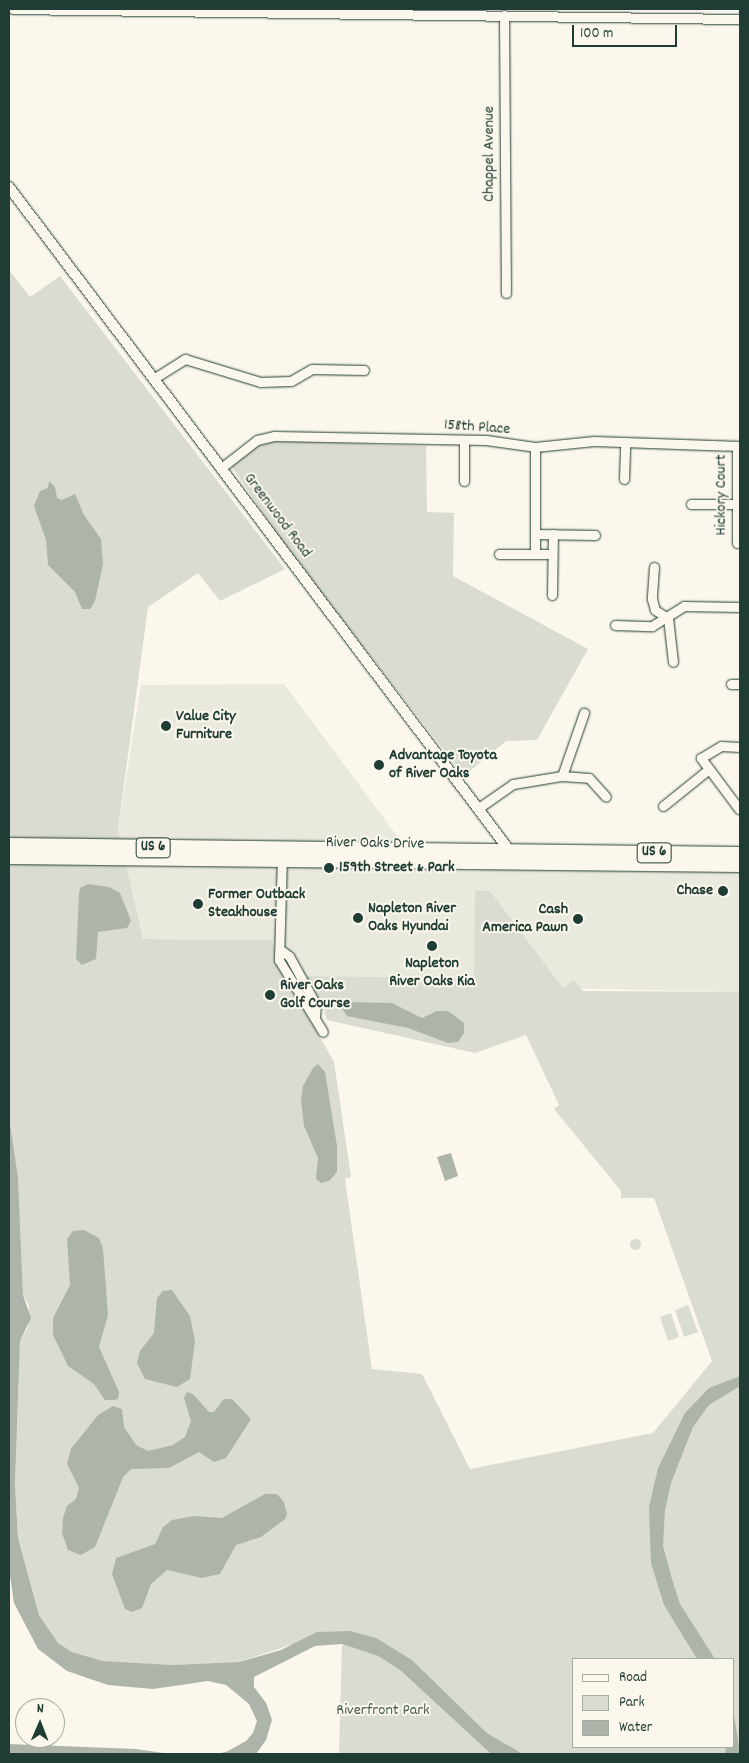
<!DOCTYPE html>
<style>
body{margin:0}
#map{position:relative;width:749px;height:1763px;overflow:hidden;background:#fbf7ec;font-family:Dekko,sans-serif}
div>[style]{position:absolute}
.built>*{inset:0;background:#eae9de}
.green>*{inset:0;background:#dbdcd1}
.round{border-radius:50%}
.water>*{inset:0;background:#adb4aa}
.roads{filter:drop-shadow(0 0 1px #1f3d34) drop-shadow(0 0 1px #1f3d34)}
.minor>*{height:9px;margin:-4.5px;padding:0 4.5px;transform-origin:4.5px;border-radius:4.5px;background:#fbf7ec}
.tertiary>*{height:10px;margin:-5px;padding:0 5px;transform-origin:5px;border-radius:5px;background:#fbf7ec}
.primary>*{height:14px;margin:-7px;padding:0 7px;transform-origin:7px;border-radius:7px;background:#fbf7ec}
.dots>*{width:14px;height:14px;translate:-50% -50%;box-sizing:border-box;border:2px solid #fbf7ec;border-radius:50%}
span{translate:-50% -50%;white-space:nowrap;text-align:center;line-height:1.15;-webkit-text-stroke:4px #fbf7ec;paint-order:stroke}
.shield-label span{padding:1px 4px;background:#fbf7ec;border:1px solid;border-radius:4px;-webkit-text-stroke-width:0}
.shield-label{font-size:15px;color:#1f3d34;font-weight:700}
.street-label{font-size:16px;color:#1f3d34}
.poi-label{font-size:16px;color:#1f3d34;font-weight:700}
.left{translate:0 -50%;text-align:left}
.right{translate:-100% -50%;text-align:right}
.park-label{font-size:16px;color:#455d53}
.frame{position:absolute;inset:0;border:10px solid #1f3d34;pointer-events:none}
.legend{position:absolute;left:572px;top:1658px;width:162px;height:90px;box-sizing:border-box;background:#fbf7ec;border:1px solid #a3ada2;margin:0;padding:6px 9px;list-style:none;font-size:15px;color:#1f3d34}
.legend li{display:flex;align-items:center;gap:10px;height:25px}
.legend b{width:25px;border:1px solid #a3ada2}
.north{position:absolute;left:15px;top:1698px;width:50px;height:50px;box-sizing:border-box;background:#fbf7ec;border:1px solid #a3ada2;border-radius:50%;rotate:1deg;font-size:14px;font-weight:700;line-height:20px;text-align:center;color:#1f3d34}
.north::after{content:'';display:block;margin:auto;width:18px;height:22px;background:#1f3d34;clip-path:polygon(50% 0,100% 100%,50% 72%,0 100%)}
.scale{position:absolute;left:572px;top:25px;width:105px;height:22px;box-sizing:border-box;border:2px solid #1f3d34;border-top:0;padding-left:6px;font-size:15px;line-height:18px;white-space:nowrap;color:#1f3d34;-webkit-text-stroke:4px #fbf7ec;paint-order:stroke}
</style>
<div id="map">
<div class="built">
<div style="clip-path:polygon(284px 684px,403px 844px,121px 841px,118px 829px,141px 685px)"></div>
<div style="clip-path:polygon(126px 864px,740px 871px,740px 992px,563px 988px,489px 891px,475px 891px,475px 978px,286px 976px,271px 940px,143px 939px)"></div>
</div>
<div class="green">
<div style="clip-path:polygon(evenodd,9px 270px,30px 297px,60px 276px,285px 569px,220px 601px,198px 573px,148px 607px,118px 829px,143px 939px,271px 940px,288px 980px,334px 1062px,351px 1177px,345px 1179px,372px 1369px,422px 1374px,470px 1469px,653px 1433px,712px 1361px,654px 1198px,621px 1198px,621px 1191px,554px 1109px,559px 1105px,526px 1035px,475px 1053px,327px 1020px,324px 1009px,302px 976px,474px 978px,475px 891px,490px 891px,563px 988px,574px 980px,583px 991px,740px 992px,740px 1754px,523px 1754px,487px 1733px,412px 1660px,365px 1636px,290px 1645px,239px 1662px,146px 1666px,103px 1661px,72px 1652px,58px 1643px,39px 1615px,18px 1538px,15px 1484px,20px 1341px,28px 1327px,29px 1306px,23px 1295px,18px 1177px,9px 1116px,9px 270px,573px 1659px,733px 1659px,733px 1747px,573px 1747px,573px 1659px)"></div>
<div style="clip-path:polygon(261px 440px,426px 446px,427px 512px,454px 513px,453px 576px,588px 649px,537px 740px,506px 741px,464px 776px,288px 550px,231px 466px)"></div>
<div class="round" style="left:629.5px;top:1238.5px;width:11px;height:11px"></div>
<div style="clip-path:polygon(688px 1305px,698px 1332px,684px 1337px,675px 1310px)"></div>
<div style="clip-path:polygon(671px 1313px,679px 1337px,668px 1341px,660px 1317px)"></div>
<div style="clip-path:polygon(342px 1644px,378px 1656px,400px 1670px,491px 1754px,339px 1754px)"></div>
</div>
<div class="water">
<div style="clip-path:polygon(49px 481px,55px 487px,57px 498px,62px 500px,75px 494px,84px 515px,101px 539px,103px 564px,95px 601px,90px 609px,82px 609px,75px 592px,48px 565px,46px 540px,34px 506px,40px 491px,48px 488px)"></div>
<div style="clip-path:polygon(88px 884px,109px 887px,120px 893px,131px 921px,127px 928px,98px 932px,96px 959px,82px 965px,76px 959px,79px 893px,80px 888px)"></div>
<div style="clip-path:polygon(346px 1002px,392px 1003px,422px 1018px,437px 1011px,448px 1011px,464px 1023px,464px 1033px,458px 1042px,448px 1043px,408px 1028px,347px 1016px,341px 1007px)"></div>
<div style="clip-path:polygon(318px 1064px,325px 1072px,337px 1146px,337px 1172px,329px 1181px,321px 1183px,316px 1179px,318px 1158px,304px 1126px,301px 1101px,303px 1086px,313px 1068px)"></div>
<div style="clip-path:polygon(9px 1116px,18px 1177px,23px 1295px,31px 1318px,20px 1341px,15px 1484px,18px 1538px,39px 1615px,58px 1643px,72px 1652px,103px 1661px,170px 1665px,239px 1662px,281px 1650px,317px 1632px,350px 1631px,376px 1638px,412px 1660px,487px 1733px,523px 1754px,491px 1754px,400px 1670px,378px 1656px,342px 1644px,315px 1646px,254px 1677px,254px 1687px,266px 1703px,272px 1720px,266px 1740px,256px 1754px,214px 1754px,226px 1752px,246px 1741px,253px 1733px,257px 1721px,249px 1704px,226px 1685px,208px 1681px,153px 1689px,108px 1685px,67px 1671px,38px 1649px,14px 1603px,9px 1569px)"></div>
<div style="clip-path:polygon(451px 1153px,458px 1176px,445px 1181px,437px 1157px)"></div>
<div style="clip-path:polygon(84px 1230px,99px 1238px,103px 1249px,108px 1315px,99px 1347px,119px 1392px,118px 1399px,114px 1400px,105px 1400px,94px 1384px,68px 1366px,53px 1335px,53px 1318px,70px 1285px,67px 1239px,73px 1231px)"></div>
<div style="clip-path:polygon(172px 1290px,190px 1316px,195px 1341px,190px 1379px,177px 1387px,145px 1379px,137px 1363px,140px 1351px,154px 1333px,157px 1298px,163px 1291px)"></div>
<div style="clip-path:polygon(740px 1376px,740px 1386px,709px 1405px,693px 1427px,671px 1483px,665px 1510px,663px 1546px,672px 1579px,680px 1604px,715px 1659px,697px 1659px,664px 1605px,651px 1563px,649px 1507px,658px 1468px,685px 1413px,709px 1388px)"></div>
<div style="clip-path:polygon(187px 1392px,193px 1394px,209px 1412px,214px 1412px,224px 1399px,232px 1399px,251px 1419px,226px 1458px,214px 1462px,199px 1452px,169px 1468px,131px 1469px,123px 1477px,95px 1547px,81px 1555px,68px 1550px,62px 1533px,63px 1518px,67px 1506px,76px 1499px,79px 1488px,67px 1464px,71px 1449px,98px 1415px,113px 1406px,122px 1409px,124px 1427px,136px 1445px,148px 1451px,173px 1445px,185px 1437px,191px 1421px,184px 1398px)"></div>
<div style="clip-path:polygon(265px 1494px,277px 1494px,284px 1502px,287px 1514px,285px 1519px,261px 1537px,236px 1545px,220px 1574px,202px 1578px,167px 1570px,151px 1584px,142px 1608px,132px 1612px,125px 1609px,112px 1574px,116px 1558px,155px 1544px,163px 1527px,172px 1520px,194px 1516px,222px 1518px)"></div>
<div style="clip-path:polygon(733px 1709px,740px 1753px,725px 1754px,726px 1747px,733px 1747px)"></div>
<div style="clip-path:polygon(9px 1744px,136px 1749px,170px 1754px,9px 1754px)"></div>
</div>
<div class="roads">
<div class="minor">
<div style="left:13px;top:9px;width:727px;rotate:0.79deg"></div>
<div style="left:504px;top:15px;width:278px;rotate:89.6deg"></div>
<div style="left:153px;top:379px;width:38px;rotate:-32deg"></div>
<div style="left:185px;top:359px;width:78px;rotate:17deg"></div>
<div style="left:260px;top:382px;width:31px;rotate:-2deg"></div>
<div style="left:291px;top:381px;width:24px;rotate:-30deg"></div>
<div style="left:312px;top:369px;width:52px;rotate:1.1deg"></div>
<div style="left:464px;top:440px;width:41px;rotate:90deg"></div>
<div style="left:737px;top:446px;width:97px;rotate:90deg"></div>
<div style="left:535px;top:447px;width:107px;rotate:90deg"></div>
<div style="left:535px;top:554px;width:17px"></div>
<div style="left:221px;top:468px;width:46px;rotate:-37.9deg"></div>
<div style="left:257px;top:440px;width:17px;rotate:-13deg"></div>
<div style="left:274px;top:436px;width:212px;rotate:1.1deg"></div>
<div style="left:486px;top:440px;width:49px;rotate:8.1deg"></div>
<div style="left:535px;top:447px;width:59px;rotate:-5.8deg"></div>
<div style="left:594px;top:441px;width:146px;rotate:2deg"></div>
<div style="left:624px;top:479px;width:37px;rotate:-88deg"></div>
<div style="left:691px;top:504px;width:46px"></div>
<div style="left:535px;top:534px;width:60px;rotate:1deg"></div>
<div style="left:499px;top:554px;width:36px"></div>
<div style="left:654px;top:567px;width:32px;rotate:94deg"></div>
<div style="left:652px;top:599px;width:11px;rotate:75deg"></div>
<div style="left:655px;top:610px;width:15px;rotate:32deg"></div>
<div style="left:668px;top:618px;width:44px;rotate:83.5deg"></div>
<div style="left:552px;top:595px;width:61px;rotate:-89.1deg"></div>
<div style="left:615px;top:625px;width:37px;rotate:2deg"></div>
<div style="left:652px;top:626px;width:38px;rotate:-32deg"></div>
<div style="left:684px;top:606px;width:56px;rotate:1deg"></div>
<div style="left:731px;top:684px;width:9px"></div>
<div style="left:562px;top:776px;width:67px;rotate:-70.8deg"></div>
<div style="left:663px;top:806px;width:59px;rotate:-38.8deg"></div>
<div style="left:480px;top:807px;width:40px;rotate:-34.9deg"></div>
<div style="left:513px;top:784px;width:50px;rotate:-9.3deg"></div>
<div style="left:562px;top:776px;width:27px;rotate:4deg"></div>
<div style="left:589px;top:778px;width:25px;rotate:48deg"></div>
<div style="left:739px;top:809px;width:64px;rotate:-126.7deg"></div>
<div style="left:701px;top:758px;width:23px;rotate:-31deg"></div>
<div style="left:721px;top:746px;width:19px;rotate:3deg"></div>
<div style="left:282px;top:857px;width:103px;rotate:91.7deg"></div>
<div style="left:279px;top:960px;width:84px;rotate:58.6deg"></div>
<div style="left:282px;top:951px;width:9px;rotate:36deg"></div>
<div style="left:289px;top:956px;width:56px;rotate:61.1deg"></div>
<div style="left:316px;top:1005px;width:11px;rotate:95deg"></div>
</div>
<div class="tertiary">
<div style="left:9px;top:187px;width:837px;rotate:52.97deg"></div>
</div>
<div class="primary">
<div style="left:9px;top:845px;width:731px;rotate:0.71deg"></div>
<div style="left:9px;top:857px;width:731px;rotate:0.63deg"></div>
</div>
</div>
<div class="dots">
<div style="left:166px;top:726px;background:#1f3d34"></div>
<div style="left:379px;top:765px;background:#1f3d34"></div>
<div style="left:329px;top:868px;background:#1f3d34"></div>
<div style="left:723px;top:891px;background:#1f3d34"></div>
<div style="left:198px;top:904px;background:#1f3d34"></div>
<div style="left:358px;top:918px;background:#1f3d34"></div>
<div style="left:578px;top:919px;background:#1f3d34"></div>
<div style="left:432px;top:946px;background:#1f3d34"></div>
<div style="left:270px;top:995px;background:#1f3d34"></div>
</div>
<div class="shield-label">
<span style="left:153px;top:848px">US 6</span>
<span style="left:654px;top:853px">US 6</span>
</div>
<div class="street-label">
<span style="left:490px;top:154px;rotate:-90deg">Chappel Avenue</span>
<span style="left:477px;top:428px;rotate:4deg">158th Place</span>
<span style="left:722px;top:495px;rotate:-90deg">Hickory Court</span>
<span style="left:277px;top:516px;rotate:53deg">Greenwood Road</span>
<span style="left:375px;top:844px;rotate:1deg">River Oaks Drive</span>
</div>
<div class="poi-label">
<span class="left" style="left:176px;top:726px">Value City<br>Furniture</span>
<span class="left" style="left:389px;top:765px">Advantage Toyota<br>of River Oaks</span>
<span class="left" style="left:339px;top:868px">159th Street &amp; Park</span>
<span class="right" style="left:713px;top:891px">Chase</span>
<span class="left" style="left:208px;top:904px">Former Outback<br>Steakhouse</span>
<span class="left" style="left:368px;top:918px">Napleton River<br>Oaks Hyundai</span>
<span class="right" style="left:568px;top:919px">Cash<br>America Pawn</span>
<span style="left:432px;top:973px">Napleton<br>River Oaks Kia</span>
<span class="left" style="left:280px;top:995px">River Oaks<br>Golf Course</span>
</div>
<div class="park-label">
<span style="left:383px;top:1711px">Riverfront Park</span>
</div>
<div class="frame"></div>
<ul class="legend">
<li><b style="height:6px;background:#fbf7ec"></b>Road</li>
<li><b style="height:14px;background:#dbdcd1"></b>Park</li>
<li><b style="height:14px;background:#adb4aa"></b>Water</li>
</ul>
<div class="north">N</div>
<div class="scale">100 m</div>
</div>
